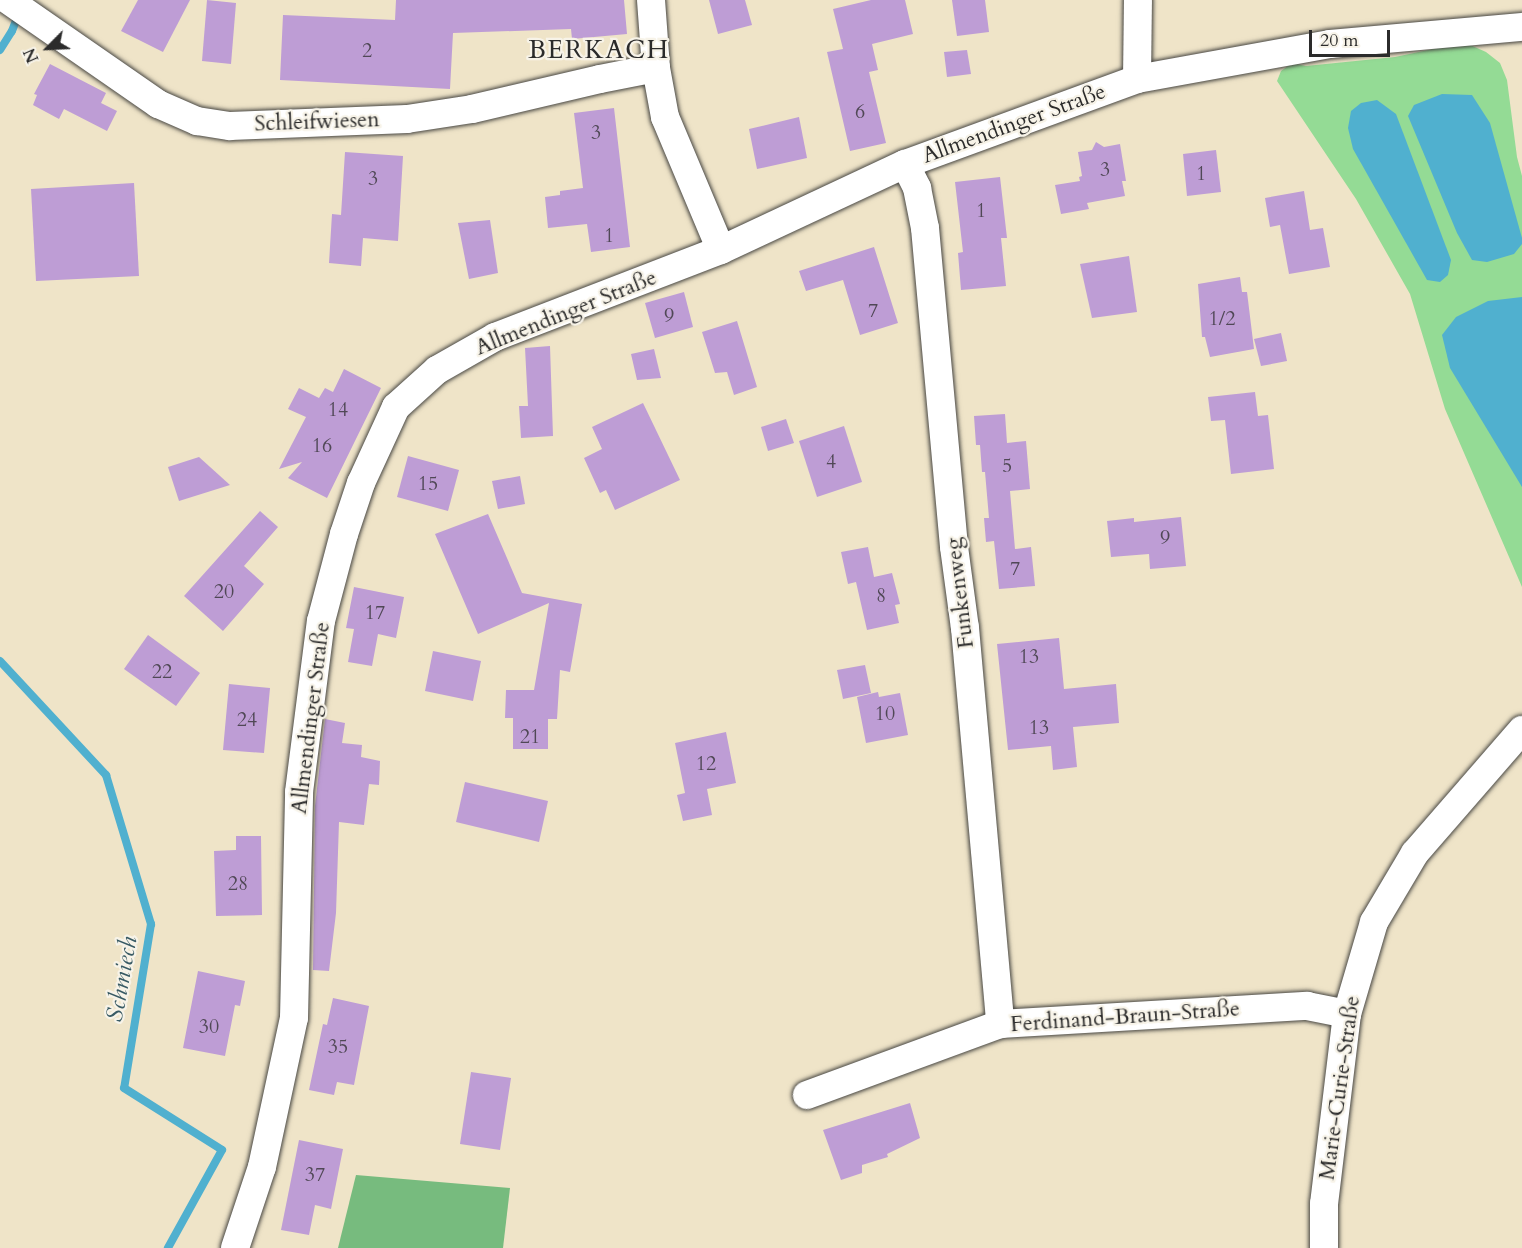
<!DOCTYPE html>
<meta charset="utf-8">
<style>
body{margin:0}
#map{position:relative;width:1522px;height:1248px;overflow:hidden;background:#efe4c8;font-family:Cardo,serif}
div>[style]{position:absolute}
.green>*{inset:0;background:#94db95}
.forest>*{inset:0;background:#77bb7e}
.water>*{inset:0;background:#50b0cf}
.stream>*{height:8px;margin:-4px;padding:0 4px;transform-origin:4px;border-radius:4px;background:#50b0cf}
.building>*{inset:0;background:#be9dd5}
.roads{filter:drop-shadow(0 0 2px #484743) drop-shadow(0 0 2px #484743)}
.minor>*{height:28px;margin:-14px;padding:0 14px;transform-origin:14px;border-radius:14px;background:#fff}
span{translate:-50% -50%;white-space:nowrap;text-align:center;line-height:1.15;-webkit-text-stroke:4.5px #f7f3e8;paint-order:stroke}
.number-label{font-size:20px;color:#504856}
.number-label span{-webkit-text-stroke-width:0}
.street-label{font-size:22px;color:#2b2b2b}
.water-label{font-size:24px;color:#385a64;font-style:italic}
.quarter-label{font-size:26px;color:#2b2b2b;letter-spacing:1.5px}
.north{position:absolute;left:18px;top:18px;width:60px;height:60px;-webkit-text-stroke:4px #f7f3e8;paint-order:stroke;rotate:246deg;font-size:16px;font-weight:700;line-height:24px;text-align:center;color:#2b2b2b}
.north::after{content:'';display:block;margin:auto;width:21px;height:27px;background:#2b2b2b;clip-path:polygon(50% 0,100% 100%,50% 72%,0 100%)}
.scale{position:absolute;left:1309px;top:30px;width:81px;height:27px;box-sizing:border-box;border:3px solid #2b2b2b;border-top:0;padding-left:8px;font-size:18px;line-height:21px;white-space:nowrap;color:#2b2b2b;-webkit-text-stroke:4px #f7f3e8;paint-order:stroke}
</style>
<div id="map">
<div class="green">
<div style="clip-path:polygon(1468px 44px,1486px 52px,1500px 63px,1507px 80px,1517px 157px,1522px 176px,1522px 587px,1445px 409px,1410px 294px,1356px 199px,1277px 81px,1281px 71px,1292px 63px,1306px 66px,1395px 57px,1447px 46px)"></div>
</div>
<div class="forest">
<div style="clip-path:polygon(356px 1175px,510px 1188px,503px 1248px,338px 1248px)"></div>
</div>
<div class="water">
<div style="clip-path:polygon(1442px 94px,1472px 95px,1490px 123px,1522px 238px,1522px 244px,1514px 254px,1487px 262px,1472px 260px,1457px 233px,1408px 116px,1414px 105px)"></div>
<div style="clip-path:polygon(1377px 100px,1396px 114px,1451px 260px,1448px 275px,1440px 282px,1427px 280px,1353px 149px,1348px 128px,1351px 111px,1361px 103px)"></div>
<div style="clip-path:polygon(1522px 297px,1522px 487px,1450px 368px,1442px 335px,1456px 317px,1488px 301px)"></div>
</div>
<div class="stream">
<div style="left:0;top:50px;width:22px;rotate:-58deg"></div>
<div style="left:12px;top:31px;width:19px;rotate:-69deg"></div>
<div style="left:0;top:661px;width:156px;rotate:47.1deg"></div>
<div style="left:106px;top:775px;width:156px;rotate:73.2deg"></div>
<div style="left:151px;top:924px;width:166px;rotate:99.3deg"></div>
<div style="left:124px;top:1088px;width:116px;rotate:32.3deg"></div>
<div style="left:222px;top:1150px;width:112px;rotate:118.9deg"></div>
</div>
<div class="building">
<div style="clip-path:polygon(138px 0,190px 0,163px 52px,121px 31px)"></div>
<div style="clip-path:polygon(207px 0,236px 3px,231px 64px,202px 61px)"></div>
<div style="clip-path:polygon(396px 0,624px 0,627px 34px,572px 39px,571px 29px,453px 33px,450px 89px,280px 80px,283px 15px,395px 20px)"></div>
<div style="clip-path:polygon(709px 0,745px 0,752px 25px,718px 34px)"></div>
<div style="clip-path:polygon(871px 0,905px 0,913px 34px,872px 44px,878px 70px,869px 72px,886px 143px,850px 151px,827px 52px,843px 49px,833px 9px)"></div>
<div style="clip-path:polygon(952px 0,985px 0,989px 32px,957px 36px)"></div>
<div style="clip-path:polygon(967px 50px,971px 74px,947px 77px,944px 52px)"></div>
<div style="clip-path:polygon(50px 64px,106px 93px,101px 103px,117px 111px,107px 131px,64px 109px,59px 119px,33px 105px,37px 95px,34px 94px)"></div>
<div style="clip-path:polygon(614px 108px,630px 247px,591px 252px,587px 224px,548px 228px,545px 197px,560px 195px,560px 191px,583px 188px,574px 113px)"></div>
<div style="clip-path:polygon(799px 117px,807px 158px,757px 169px,749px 129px)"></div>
<div style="clip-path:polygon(1096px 142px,1104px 147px,1120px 144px,1126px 181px,1122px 181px,1125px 196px,1087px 203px,1089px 209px,1061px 214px,1055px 185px,1080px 181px,1079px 177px,1082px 176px,1078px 152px,1092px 150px)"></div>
<div style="clip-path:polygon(1216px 150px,1221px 192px,1187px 196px,1183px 154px)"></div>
<div style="clip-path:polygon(345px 152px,403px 156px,398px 241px,363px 238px,361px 266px,329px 263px,332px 214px,341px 215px)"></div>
<div style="clip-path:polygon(1000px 177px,1007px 238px,1001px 238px,1006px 286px,961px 290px,958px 253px,963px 252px,955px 182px)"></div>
<div style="clip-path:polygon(134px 183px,139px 276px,36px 281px,31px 189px)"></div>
<div style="clip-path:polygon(1304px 191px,1310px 230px,1323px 228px,1330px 267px,1289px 274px,1280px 225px,1270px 227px,1265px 198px)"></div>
<div style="clip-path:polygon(490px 220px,498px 273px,469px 279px,458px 223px)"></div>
<div style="clip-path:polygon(874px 247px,898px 323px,860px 335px,843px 280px,806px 291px,799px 271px)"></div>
<div style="clip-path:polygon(1129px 256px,1137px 312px,1092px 318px,1080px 264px)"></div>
<div style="clip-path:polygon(1240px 277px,1242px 292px,1247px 292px,1254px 349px,1210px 357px,1205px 337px,1202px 337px,1198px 284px)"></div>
<div style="clip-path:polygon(684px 292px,693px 327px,655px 338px,645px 303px)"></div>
<div style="clip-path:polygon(737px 321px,757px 387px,734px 395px,727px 372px,715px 373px,702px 332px)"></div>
<div style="clip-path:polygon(1281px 333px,1287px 361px,1261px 366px,1254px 339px)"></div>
<div style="clip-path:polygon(550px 346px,553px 436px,521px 438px,519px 406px,528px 406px,525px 348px)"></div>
<div style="clip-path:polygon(654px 349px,661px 378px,637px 380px,631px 354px)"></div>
<div style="clip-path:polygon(344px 369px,381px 388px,327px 498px,288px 478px,302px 462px,279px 469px,306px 417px,288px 409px,299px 388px,319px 398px,325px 388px,333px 392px)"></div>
<div style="clip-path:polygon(1255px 392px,1258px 416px,1268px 415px,1274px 469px,1231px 474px,1225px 420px,1211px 421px,1208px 397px)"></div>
<div style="clip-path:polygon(643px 403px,680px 480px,615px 510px,606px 490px,600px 493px,584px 458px,602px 449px,592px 427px)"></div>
<div style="clip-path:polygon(1005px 414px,1007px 443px,1026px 441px,1030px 489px,1010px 491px,1015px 549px,1031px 547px,1035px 586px,999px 589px,994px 541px,986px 542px,984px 518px,989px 518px,985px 472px,982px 472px,980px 445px,976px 445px,974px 416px)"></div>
<div style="clip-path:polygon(786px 419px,794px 443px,768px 451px,761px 427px)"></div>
<div style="clip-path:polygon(844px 426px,862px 482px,817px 497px,799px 441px)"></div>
<div style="clip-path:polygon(408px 456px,459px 470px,448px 511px,397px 497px)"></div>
<div style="clip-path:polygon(199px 457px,230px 485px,179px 501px,168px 467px)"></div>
<div style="clip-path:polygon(520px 476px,525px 504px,498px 509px,492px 481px)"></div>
<div style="clip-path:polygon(260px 511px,278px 527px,244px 566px,264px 584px,223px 631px,184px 596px)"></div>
<div style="clip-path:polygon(488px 514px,522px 593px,582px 604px,570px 672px,560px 670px,557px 719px,548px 719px,548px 749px,513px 749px,513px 718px,505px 718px,506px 690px,534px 690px,549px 603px,478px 634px,435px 534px)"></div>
<div style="clip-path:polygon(1181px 517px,1186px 566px,1150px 569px,1149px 554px,1111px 557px,1107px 521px,1134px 518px,1134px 522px)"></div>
<div style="clip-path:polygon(868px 547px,874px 577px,892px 573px,900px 604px,895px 605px,899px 623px,867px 630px,856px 582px,848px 584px,841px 552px)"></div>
<div style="clip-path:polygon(354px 587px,404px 597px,396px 638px,378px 634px,372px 666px,348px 662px,354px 629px,346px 628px)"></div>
<div style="clip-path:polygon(148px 635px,200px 673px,176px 706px,124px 669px)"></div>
<div style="clip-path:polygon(1059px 638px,1064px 689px,1116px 684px,1119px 723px,1073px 727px,1077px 767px,1053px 770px,1051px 746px,1008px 750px,997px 644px)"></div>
<div style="clip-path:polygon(433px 651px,481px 661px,473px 701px,425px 691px)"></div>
<div style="clip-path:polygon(865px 665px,871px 693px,843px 699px,837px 670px)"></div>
<div style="clip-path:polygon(229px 684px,270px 688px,264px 753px,223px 750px)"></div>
<div style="clip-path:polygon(878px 692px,879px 697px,900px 693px,908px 735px,866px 743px,857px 697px)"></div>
<div style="clip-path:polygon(325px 719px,345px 723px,342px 743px,362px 745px,361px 757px,380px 761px,379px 785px,369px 784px,364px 825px,339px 822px,336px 913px,329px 971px,313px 970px,315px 806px)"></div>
<div style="clip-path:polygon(726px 732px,736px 783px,707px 789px,712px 815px,683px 821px,677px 795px,685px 793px,675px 743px)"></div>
<div style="clip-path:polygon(465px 782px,548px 801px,539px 842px,456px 822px)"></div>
<div style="clip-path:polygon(236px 836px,261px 836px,262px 915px,216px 916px,214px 851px,236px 850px)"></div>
<div style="clip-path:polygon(198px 971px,245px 981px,240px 1006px,235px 1005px,225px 1056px,183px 1048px)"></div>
<div style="clip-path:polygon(333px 998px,369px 1006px,354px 1085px,337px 1082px,334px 1095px,309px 1090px,323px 1024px,327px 1025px)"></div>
<div style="clip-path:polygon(471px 1072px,511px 1078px,500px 1150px,460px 1144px)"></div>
<div style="clip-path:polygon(910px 1103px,920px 1138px,887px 1154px,888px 1157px,862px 1165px,862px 1173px,841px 1180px,823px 1130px)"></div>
<div style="clip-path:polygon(299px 1140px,343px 1149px,331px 1209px,315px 1205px,309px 1235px,281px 1230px)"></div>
</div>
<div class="roads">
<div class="minor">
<div style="left:8px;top:0;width:183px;rotate:34.7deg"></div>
<div style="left:158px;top:104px;width:43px;rotate:23.6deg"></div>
<div style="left:197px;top:121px;width:33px;rotate:9deg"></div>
<div style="left:230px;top:126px;width:177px;rotate:-2.3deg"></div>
<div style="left:407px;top:119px;width:66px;rotate:-8.7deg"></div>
<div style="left:472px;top:109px;width:131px;rotate:-13.2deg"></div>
<div style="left:600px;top:79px;width:57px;rotate:-11.1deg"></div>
<div style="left:651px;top:0;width:68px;rotate:85.8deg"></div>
<div style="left:656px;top:68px;width:50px;rotate:79.6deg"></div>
<div style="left:665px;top:117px;width:144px;rotate:67.2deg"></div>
<div style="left:1137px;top:79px;width:79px;rotate:-89.3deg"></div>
<div style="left:905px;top:164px;width:27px;rotate:63deg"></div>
<div style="left:917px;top:188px;width:41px;rotate:78.7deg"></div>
<div style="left:925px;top:228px;width:320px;rotate:84.8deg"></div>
<div style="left:954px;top:547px;width:82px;rotate:82.3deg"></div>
<div style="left:965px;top:628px;width:398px;rotate:84.9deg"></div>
<div style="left:807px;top:1095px;width:206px;rotate:-20.2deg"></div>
<div style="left:1000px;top:1024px;width:308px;rotate:-3.4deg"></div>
<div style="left:1307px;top:1006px;width:41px;rotate:11.3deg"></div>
<div style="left:235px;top:1248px;width:85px;rotate:-71.6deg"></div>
<div style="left:262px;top:1167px;width:152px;rotate:-77.9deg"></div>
<div style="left:294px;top:1018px;width:226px;rotate:-88.7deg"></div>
<div style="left:299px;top:792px;width:172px;rotate:-82.7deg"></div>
<div style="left:321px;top:621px;width:90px;rotate:-75.2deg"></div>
<div style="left:344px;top:534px;width:54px;rotate:-71.6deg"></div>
<div style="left:361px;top:483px;width:84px;rotate:-65.3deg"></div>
<div style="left:396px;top:407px;width:55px;rotate:-42.1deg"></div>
<div style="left:437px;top:370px;width:67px;rotate:-29.6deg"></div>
<div style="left:495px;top:337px;width:242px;rotate:-21.1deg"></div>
<div style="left:721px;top:250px;width:203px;rotate:-25.1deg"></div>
<div style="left:905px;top:164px;width:247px;rotate:-20.1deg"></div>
<div style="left:1137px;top:79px;width:196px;rotate:-10.3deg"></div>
<div style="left:1330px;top:44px;width:193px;rotate:-5.1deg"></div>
<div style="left:1324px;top:1248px;width:44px;rotate:-90deg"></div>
<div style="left:1324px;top:1204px;width:191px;rotate:-83.1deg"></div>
<div style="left:1347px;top:1014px;width:96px;rotate:-73.6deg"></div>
<div style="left:1374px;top:922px;width:80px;rotate:-59.3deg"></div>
<div style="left:1415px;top:853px;width:163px;rotate:-49deg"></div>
</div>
</div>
<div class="number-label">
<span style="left:367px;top:50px">2</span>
<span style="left:860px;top:111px">6</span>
<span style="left:596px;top:132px">3</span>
<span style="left:1105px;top:169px">3</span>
<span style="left:1201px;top:173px">1</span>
<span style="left:373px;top:178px">3</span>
<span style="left:981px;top:210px">1</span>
<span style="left:609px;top:235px">1</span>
<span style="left:873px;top:310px">7</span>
<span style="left:669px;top:315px">9</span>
<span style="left:1222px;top:318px">1/2</span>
<span style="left:338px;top:409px">14</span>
<span style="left:322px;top:445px">16</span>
<span style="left:831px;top:461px">4</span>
<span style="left:1007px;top:465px">5</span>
<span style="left:428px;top:483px">15</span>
<span style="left:1165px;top:537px">9</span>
<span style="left:1015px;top:568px">7</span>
<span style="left:224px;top:591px">20</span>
<span style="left:881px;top:595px">8</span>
<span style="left:375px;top:612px">17</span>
<span style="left:1029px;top:656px">13</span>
<span style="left:162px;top:671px">22</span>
<span style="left:885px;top:713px">10</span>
<span style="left:247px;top:719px">24</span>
<span style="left:1039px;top:727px">13</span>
<span style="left:530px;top:736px">21</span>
<span style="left:706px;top:763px">12</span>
<span style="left:238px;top:883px">28</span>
<span style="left:209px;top:1026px">30</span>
<span style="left:338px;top:1046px">35</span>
<span style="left:315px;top:1174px">37</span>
</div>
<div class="street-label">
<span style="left:317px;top:122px;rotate:-2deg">Schleifwiesen</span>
<span style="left:1014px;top:124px;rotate:-20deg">Allmendinger Straße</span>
<span style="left:566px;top:313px;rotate:-22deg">Allmendinger Straße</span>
<span style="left:960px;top:593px;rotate:-97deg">Funkenweg</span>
<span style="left:311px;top:718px;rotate:-83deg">Allmendinger Straße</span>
<span style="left:1125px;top:1017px;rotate:-4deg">Ferdinand-Braun-Straße</span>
<span style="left:1340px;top:1088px;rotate:-82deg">Marie-Curie-Straße</span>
</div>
<div class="water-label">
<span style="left:122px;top:979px;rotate:-80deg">Schmiech</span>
</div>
<div class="quarter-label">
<span style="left:599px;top:50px">BERKACH</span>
</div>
<div class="north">N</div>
<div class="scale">20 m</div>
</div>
